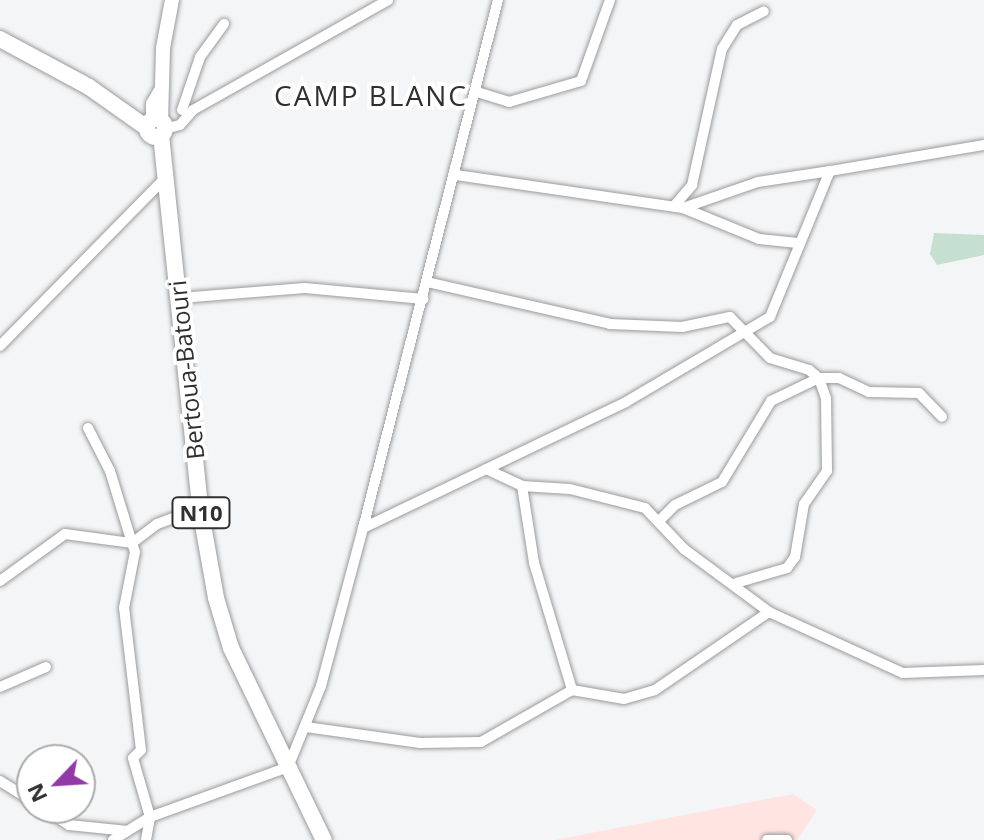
<!DOCTYPE html>
<style>
body{margin:0}
#map{position:relative;width:984px;height:840px;overflow:hidden;background:#f4f5f6;font-family:"Open Sans",sans-serif}
div>[style]{position:absolute}
.industrial>*{inset:0;background:#ffe4e2}
.green>*{inset:0;background:#c5e0d1}
.roads{filter:drop-shadow(0 0 2px #9a9b9d) drop-shadow(0 0 2px #9a9b9d)}
.minor>*{height:10px;margin:-5px;padding:0 5px;transform-origin:5px;border-radius:5px;background:#fff}
.secondary>*{height:14px;margin:-7px;padding:0 7px;transform-origin:7px;border-radius:7px;background:#fff}
.trunk>*{height:16px;margin:-8px;padding:0 8px;transform-origin:8px;border-radius:8px;background:#fff}
.trunk>.ring{margin:-8px;padding:0;box-sizing:content-box;background:none;border:16px solid #fff;border-radius:50%}
span{translate:-50% -50%;white-space:nowrap;text-align:center;line-height:1.15;-webkit-text-stroke:8px #fff;paint-order:stroke}
.shield-label span{padding:2px 6px;background:#fff;border:2px solid;border-radius:6px;-webkit-text-stroke-width:0}
.shield-label{font-size:22px;color:#303030;font-weight:700}
.street-label{font-size:24px;color:#303030}
.quarter-label{font-size:28px;color:#303030;letter-spacing:2px}
.north{position:absolute;left:16px;top:744px;width:80px;height:80px;box-sizing:border-box;background:#fff;border:2px solid #acacac;border-radius:50%;rotate:245deg;font-size:22px;font-weight:700;line-height:32px;text-align:center;color:#303030}
.north::after{content:'';display:block;margin:auto;width:28px;height:36px;background:#9139a6;clip-path:polygon(50% 0,100% 100%,50% 72%,0 100%)}
</style>
<div id="map">
<div class="industrial">
<div style="clip-path:polygon(793px 794px,817px 810px,797px 840px,555px 840px)"></div>
</div>
<div class="green">
<div style="clip-path:polygon(934px 233px,984px 235px,984px 255px,937px 265px,930px 254px)"></div>
</div>
<div class="roads">
<div class="minor">
<div style="left:477px;top:92px;width:34px;rotate:17deg"></div>
<div style="left:509px;top:102px;width:75px;rotate:-16.3deg"></div>
<div style="left:581px;top:81px;width:86px;rotate:-70.3deg"></div>
<div style="left:182px;top:110px;width:56px;rotate:-71.2deg"></div>
<div style="left:200px;top:57px;width:41px;rotate:-54deg"></div>
<div style="left:164px;top:129px;width:16px;rotate:-14deg"></div>
<div style="left:180px;top:125px;width:20px;rotate:-49deg"></div>
<div style="left:193px;top:110px;width:224px;rotate:-29.4deg"></div>
<div style="left:456px;top:175px;width:229px;rotate:8.3deg"></div>
<div style="left:683px;top:208px;width:79px;rotate:-19.1deg"></div>
<div style="left:758px;top:182px;width:73px;rotate:-8.7deg"></div>
<div style="left:674px;top:206px;width:28px;rotate:-49deg"></div>
<div style="left:692px;top:185px;width:139px;rotate:-77.6deg"></div>
<div style="left:722px;top:49px;width:28px;rotate:-58deg"></div>
<div style="left:737px;top:25px;width:30px;rotate:-27deg"></div>
<div style="left:683px;top:208px;width:82px;rotate:22.2deg"></div>
<div style="left:759px;top:239px;width:39px;rotate:6deg"></div>
<div style="left:427px;top:282px;width:188px;rotate:12.9deg"></div>
<div style="left:610px;top:324px;width:72px;rotate:2.4deg"></div>
<div style="left:682px;top:327px;width:49px;rotate:-11.8deg"></div>
<div style="left:730px;top:317px;width:57px;rotate:45.7deg"></div>
<div style="left:770px;top:358px;width:41px;rotate:17.1deg"></div>
<div style="left:809px;top:370px;width:13px;rotate:39deg"></div>
<div style="left:819px;top:378px;width:21px;rotate:71deg"></div>
<div style="left:826px;top:398px;width:73px;rotate:89.2deg"></div>
<div style="left:827px;top:471px;width:40px;rotate:124.9deg"></div>
<div style="left:804px;top:504px;width:54px;rotate:99.6deg"></div>
<div style="left:795px;top:557px;width:14px;rotate:126deg"></div>
<div style="left:787px;top:568px;width:53px;rotate:163.6deg"></div>
<div style="left:180px;top:298px;width:125px;rotate:-4.6deg"></div>
<div style="left:305px;top:288px;width:119px;rotate:5.3deg"></div>
<div style="left:0;top:346px;width:237px;rotate:-45.5deg"></div>
<div style="left:88px;top:428px;width:48px;rotate:62.9deg"></div>
<div style="left:110px;top:471px;width:75px;rotate:73deg"></div>
<div style="left:486px;top:469px;width:40px;rotate:25deg"></div>
<div style="left:522px;top:486px;width:48px;rotate:3.6deg"></div>
<div style="left:570px;top:489px;width:77px;rotate:14.2deg"></div>
<div style="left:645px;top:508px;width:57px;rotate:46.4deg"></div>
<div style="left:684px;top:549px;width:106px;rotate:36.5deg"></div>
<div style="left:769px;top:612px;width:147px;rotate:24.5deg"></div>
<div style="left:903px;top:673px;width:81px;rotate:-2.1deg"></div>
<div style="left:522px;top:486px;width:78px;rotate:81.1deg"></div>
<div style="left:534px;top:563px;width:133px;rotate:73.3deg"></div>
<div style="left:660px;top:520px;width:21px;rotate:-45deg"></div>
<div style="left:675px;top:505px;width:52px;rotate:-26.1deg"></div>
<div style="left:722px;top:482px;width:95px;rotate:-58.8deg"></div>
<div style="left:771px;top:401px;width:53px;rotate:-25.6deg"></div>
<div style="left:819px;top:378px;width:20px"></div>
<div style="left:839px;top:378px;width:33px;rotate:25deg"></div>
<div style="left:869px;top:392px;width:50px;rotate:1.1deg"></div>
<div style="left:919px;top:393px;width:33px;rotate:46deg"></div>
<div style="left:363px;top:528px;width:545px;rotate:-75.66deg"></div>
<div style="left:0;top:581px;width:80px;rotate:-35.9deg"></div>
<div style="left:65px;top:534px;width:68px;rotate:7.7deg"></div>
<div style="left:0;top:687px;width:50px;rotate:-23.5deg"></div>
<div style="left:306px;top:727px;width:115px;rotate:8deg"></div>
<div style="left:420px;top:743px;width:61px;rotate:-0.9deg"></div>
<div style="left:481px;top:742px;width:105px;rotate:-29.7deg"></div>
<div style="left:572px;top:690px;width:53px;rotate:9.8deg"></div>
<div style="left:624px;top:699px;width:32px;rotate:-16deg"></div>
<div style="left:655px;top:690px;width:138px;rotate:-34.4deg"></div>
<div style="left:0;top:781px;width:38px;rotate:32deg"></div>
<div style="left:42px;top:808px;width:32px;rotate:32deg"></div>
<div style="left:69px;top:825px;width:59px;rotate:5.8deg"></div>
<div style="left:113px;top:840px;width:44px;rotate:-31.9deg"></div>
<div style="left:150px;top:817px;width:147px;rotate:-19.9deg"></div>
<div style="left:288px;top:767px;width:87px;rotate:-67.8deg"></div>
<div style="left:321px;top:686px;width:163px;rotate:-75.1deg"></div>
<div style="left:363px;top:528px;width:292px;rotate:-25.6deg"></div>
<div style="left:626px;top:402px;width:167px;rotate:-30.6deg"></div>
<div style="left:770px;top:317px;width:158px;rotate:-67.7deg"></div>
<div style="left:830px;top:171px;width:156px;rotate:-9.6deg"></div>
<div style="left:146px;top:840px;width:23px;rotate:-80deg"></div>
<div style="left:150px;top:817px;width:61px;rotate:-106.1deg"></div>
<div style="left:133px;top:758px;width:11px;rotate:-45deg"></div>
<div style="left:141px;top:750px;width:143px;rotate:-96.8deg"></div>
<div style="left:124px;top:608px;width:57px;rotate:-78.9deg"></div>
<div style="left:135px;top:552px;width:9px;rotate:-108deg"></div>
<div style="left:132px;top:543px;width:31px;rotate:-37deg"></div>
<div style="left:157px;top:524px;width:46px;rotate:-20.4deg"></div>
<div style="left:767px;top:840px;width:20px"></div>
</div>
<div class="secondary">
<div style="left:153px;top:120px;width:16px;rotate:-90deg"></div>
<div style="left:153px;top:104px;width:14px;rotate:-60deg"></div>
<div style="left:161px;top:121px;width:73px;rotate:-88.4deg"></div>
<div style="left:163px;top:48px;width:49px;rotate:-79.4deg"></div>
</div>
<div class="trunk">
<div style="left:0;top:39px;width:101px;rotate:28.3deg"></div>
<div style="left:89px;top:87px;width:71px;rotate:35.3deg"></div>
<div class="ring" style="left:147px;top:119px;width:2px;height:2px"></div>
<div style="left:161px;top:135px;width:375px;rotate:84deg"></div>
<div style="left:200px;top:508px;width:91px;rotate:79.9deg"></div>
<div style="left:216px;top:598px;width:52px;rotate:73.3deg"></div>
<div style="left:231px;top:648px;width:213px;rotate:64.2deg"></div>
</div>
</div>
<div class="shield-label">
<span style="left:201px;top:513px">N10</span>
</div>
<div class="street-label">
<span style="left:186px;top:370px;rotate:-96deg">Bertoua-Batouri</span>
</div>
<div class="quarter-label">
<span style="left:371px;top:95px">CAMP BLANC</span>
</div>
<div class="north">N</div>
</div>
